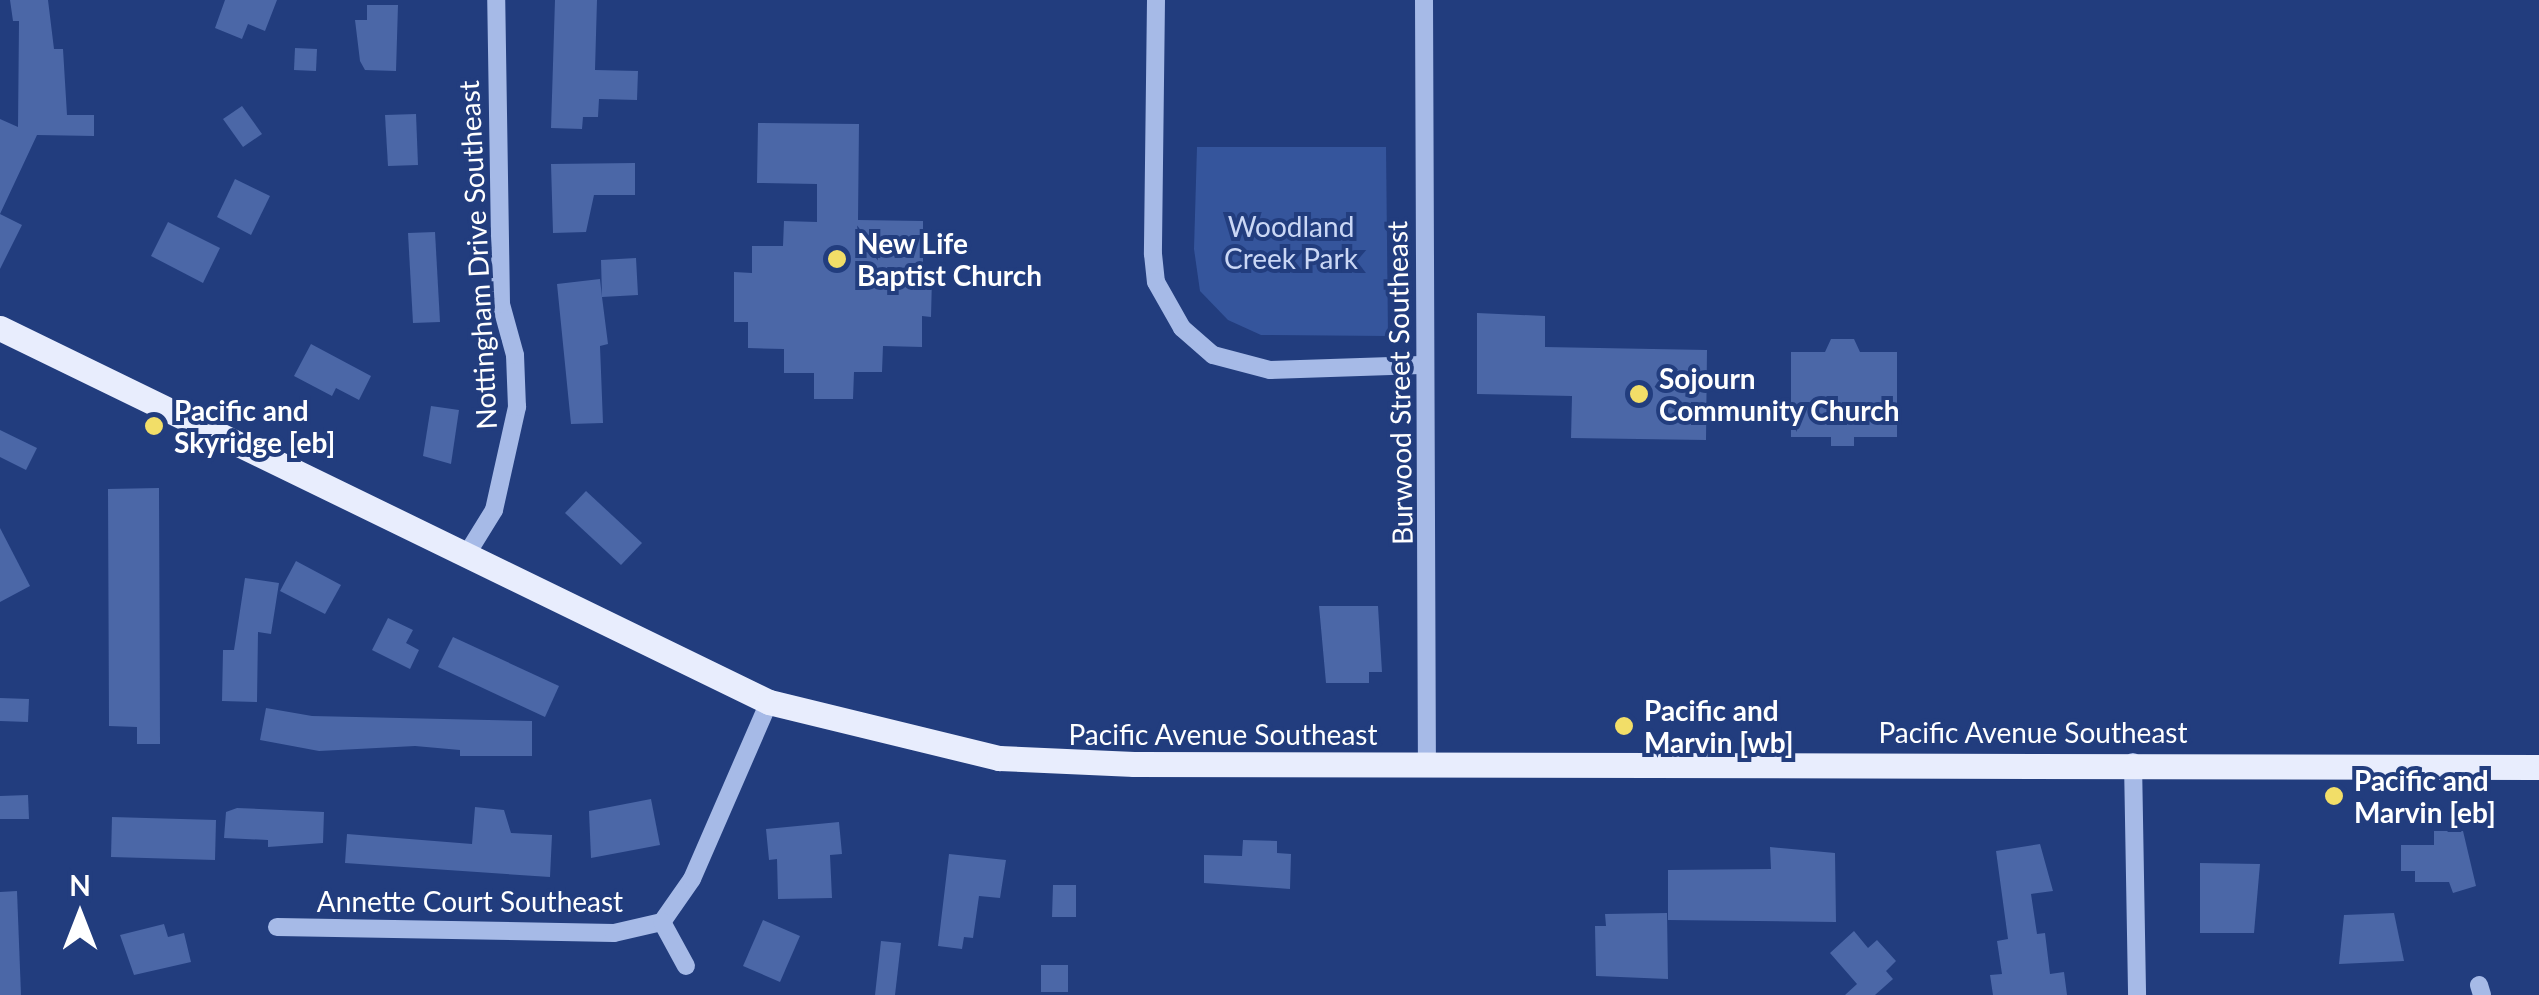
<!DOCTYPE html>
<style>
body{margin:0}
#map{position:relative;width:2539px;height:995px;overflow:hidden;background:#223d7e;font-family:Lato,sans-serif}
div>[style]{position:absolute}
.green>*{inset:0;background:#35559c}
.building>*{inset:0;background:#4b67a7}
.minor>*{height:18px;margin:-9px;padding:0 9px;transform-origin:9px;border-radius:9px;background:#a6bae7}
.major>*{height:25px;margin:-12.5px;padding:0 12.5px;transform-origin:12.5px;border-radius:12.5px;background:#e8edfd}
.dots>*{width:28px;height:28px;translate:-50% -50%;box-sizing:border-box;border:5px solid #223d7e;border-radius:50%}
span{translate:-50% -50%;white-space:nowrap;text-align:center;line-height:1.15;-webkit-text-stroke:8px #223d7e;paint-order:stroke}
.park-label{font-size:28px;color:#cad7f5}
.poi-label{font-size:28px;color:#fff;font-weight:700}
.left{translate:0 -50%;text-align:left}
.street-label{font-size:28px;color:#fff}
.north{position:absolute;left:30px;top:865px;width:100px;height:100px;-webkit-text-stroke:8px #223d7e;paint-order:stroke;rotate:0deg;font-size:28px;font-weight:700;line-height:40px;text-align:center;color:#fff}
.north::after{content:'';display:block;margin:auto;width:35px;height:45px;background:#fff;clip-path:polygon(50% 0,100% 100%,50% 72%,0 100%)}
</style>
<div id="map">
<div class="green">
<div style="clip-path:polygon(1197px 147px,1386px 147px,1388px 336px,1261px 335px,1228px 320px,1200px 291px,1194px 249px)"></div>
</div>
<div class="building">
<div style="clip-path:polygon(10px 0,48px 0,54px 49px,63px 49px,67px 115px,94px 115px,94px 136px,37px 135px,0 214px,22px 225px,0 269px,0 119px,18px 127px,19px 21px,13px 21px)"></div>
<div style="clip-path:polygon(225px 0,277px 0,265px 31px,248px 24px,242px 39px,215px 28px)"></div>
<div style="clip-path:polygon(555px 0,597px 0,595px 70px,638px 71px,637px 100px,599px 99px,598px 117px,583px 117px,582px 129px,551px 128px)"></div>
<div style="clip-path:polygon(367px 5px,398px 5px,396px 71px,365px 70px,360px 61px,355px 20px,367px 20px)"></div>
<div style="clip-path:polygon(295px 48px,317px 49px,316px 71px,294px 70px)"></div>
<div style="clip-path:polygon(242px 106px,262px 134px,243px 147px,223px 119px)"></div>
<div style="clip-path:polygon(416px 114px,418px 165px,388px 166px,385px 115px)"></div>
<div style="clip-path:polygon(758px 123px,859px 124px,858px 220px,923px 221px,923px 278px,932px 278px,931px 317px,922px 316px,922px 347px,883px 346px,882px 372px,854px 372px,853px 399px,814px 399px,814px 373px,784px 373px,784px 349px,748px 348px,748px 322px,734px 322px,734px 272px,752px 273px,752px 246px,783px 246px,784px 221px,817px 222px,817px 184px,757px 183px)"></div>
<div style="clip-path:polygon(635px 163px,635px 195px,594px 195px,586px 232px,553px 233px,551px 164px)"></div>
<div style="clip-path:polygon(235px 179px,270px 196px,251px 235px,217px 217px)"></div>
<div style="clip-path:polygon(168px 222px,220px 248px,203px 283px,151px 256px)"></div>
<div style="clip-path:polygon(435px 232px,440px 322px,413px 323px,408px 233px)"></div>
<div style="clip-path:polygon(636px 258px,638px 295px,602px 297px,608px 344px,600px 346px,603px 423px,571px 424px,557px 284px,600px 279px,602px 297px,601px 260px)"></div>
<div style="clip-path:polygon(1477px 313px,1545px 316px,1545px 347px,1707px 350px,1706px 440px,1571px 438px,1572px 396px,1477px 394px)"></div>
<div style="clip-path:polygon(1831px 339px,1854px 339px,1860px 352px,1897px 352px,1897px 437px,1854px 437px,1854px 446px,1831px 446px,1831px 437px,1791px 437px,1791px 352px,1825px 352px)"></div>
<div style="clip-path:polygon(311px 344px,371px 376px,359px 400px,336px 388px,332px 396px,294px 376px)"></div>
<div style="clip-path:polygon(431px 406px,459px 410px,451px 464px,423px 456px)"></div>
<div style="clip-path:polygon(0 430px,37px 448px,26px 470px,0 457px)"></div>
<div style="clip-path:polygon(159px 488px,160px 744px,137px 744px,137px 727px,109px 726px,108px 489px)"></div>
<div style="clip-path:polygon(586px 491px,642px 543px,621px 565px,565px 513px)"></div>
<div style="clip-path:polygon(0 528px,30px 586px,0 602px)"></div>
<div style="clip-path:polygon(296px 561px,341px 585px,325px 614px,280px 591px)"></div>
<div style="clip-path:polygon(245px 578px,279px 583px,271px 634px,258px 632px,257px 702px,222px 701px,223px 650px,234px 650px)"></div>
<div style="clip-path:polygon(1319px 606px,1378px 606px,1382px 672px,1369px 672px,1369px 683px,1326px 683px)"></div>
<div style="clip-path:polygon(388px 618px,413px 630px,406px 643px,419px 650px,410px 669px,372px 650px)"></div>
<div style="clip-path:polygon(453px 637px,559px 686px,545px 717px,438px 667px)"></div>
<div style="clip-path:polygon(0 698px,29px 699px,28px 722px,0 721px)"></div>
<div style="clip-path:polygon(266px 708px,312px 716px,532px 721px,532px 756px,460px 756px,460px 750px,415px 746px,319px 751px,260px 740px)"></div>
<div style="clip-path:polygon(28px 795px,29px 819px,0 819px,0 796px)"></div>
<div style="clip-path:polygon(651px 799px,660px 845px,591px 858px,589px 811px)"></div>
<div style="clip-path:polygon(475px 807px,504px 810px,511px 833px,552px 835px,550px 877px,345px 863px,347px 834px,472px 844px)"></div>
<div style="clip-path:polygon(237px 808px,324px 812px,323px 843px,268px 847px,268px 840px,224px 838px,226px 812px)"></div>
<div style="clip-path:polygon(112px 817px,216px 820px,215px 860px,111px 857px)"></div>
<div style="clip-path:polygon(839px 822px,842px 854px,830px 855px,832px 898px,778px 899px,777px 859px,769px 860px,766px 829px)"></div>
<div style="clip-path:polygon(2434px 831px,2463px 831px,2476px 886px,2453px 893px,2449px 882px,2415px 882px,2415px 871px,2401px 871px,2401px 845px,2434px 845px)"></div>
<div style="clip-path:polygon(1243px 840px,1277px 841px,1277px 853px,1291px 854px,1290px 889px,1204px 883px,1204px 855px,1242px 856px)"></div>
<div style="clip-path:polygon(2040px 844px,2053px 891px,2031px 894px,2037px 934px,2045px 933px,2050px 974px,2064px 972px,2067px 995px,1993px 995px,1990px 975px,2002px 974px,1997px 941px,2008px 939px,1996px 851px)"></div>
<div style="clip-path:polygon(1770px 847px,1835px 853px,1836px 922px,1668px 920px,1668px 870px,1771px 869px)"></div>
<div style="clip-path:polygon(949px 854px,1006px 860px,1000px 898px,979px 896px,973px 938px,964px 937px,962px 949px,938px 946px)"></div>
<div style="clip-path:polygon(2200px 863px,2260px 864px,2254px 933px,2200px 933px)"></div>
<div style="clip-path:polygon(1053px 885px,1076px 885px,1076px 917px,1052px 917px)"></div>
<div style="clip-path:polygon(17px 891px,21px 995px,0 995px,0 892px)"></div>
<div style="clip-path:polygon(1667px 913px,1668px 979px,1596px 976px,1595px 926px,1606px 926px,1605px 914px)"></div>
<div style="clip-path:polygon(2394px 913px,2404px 961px,2339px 964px,2344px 915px)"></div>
<div style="clip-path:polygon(763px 920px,800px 936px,780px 982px,743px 966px)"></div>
<div style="clip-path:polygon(164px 924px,168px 937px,184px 933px,191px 962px,134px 975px,120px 935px)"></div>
<div style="clip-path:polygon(1854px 931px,1868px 948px,1877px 940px,1896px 961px,1886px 971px,1893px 979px,1875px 995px,1845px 995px,1857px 984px,1830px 953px)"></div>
<div style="clip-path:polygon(881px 941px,901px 943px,895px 995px,875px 995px)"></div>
<div style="clip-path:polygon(1041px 965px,1068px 965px,1068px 992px,1041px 992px)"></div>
</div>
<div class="minor">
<div style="left:1156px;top:0;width:254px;rotate:90.7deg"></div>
<div style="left:1153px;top:254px;width:28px;rotate:84deg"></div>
<div style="left:1156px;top:282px;width:53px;rotate:60.5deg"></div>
<div style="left:1182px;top:328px;width:41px;rotate:41.1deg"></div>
<div style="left:1213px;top:355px;width:59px;rotate:14.7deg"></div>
<div style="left:1270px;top:370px;width:151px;rotate:-1.9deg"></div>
<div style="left:1424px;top:0;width:764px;rotate:89.78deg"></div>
<div style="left:465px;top:557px;width:55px;rotate:-58.3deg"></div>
<div style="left:494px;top:510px;width:106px;rotate:-77.4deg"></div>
<div style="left:517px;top:407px;width:52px;rotate:-92.2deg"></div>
<div style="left:515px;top:355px;width:53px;rotate:-105.4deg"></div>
<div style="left:501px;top:304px;width:304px;rotate:-90.9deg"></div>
<div style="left:2133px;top:762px;width:233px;rotate:89deg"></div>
<div style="left:662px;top:922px;width:52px;rotate:-55.1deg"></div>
<div style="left:692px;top:879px;width:193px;rotate:-66.5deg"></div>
<div style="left:277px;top:927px;width:337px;rotate:1deg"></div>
<div style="left:614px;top:933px;width:49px;rotate:-12.9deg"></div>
<div style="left:662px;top:922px;width:50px;rotate:61.4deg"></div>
<div style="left:2479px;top:985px;width:10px;rotate:73deg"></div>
</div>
<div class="major">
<div style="left:0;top:328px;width:855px;rotate:25.94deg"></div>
<div style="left:769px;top:702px;width:237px;rotate:13.7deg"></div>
<div style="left:999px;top:758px;width:135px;rotate:2.5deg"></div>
<div style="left:1134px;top:764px;width:1405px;rotate:0.12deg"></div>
</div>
<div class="dots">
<div style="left:837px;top:259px;background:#f2de68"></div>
<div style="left:1639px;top:394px;background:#f2de68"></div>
<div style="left:154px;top:426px;background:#f2de68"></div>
<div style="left:1624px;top:726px;background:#f2de68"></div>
<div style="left:2334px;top:796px;background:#f2de68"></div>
</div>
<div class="park-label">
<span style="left:1291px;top:242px">Woodland<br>Creek Park</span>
</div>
<div class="poi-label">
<span class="left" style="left:857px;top:259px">New Life<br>Baptist Church</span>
<span class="left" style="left:1659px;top:394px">Sojourn<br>Community Church</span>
<span class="left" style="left:174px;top:426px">Pacific and<br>Skyridge [eb]</span>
<span class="left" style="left:1644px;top:726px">Pacific and<br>Marvin [wb]</span>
<span class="left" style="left:2354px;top:796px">Pacific and<br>Marvin [eb]</span>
</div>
<div class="street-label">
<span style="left:477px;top:255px;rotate:-93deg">Nottingham Drive Southeast</span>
<span style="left:1399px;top:383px;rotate:-91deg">Burwood Street Southeast</span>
<span style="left:2033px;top:732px">Pacific Avenue Southeast</span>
<span style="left:1223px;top:734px">Pacific Avenue Southeast</span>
<span style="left:470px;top:901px">Annette Court Southeast</span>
</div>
<div class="north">N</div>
</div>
